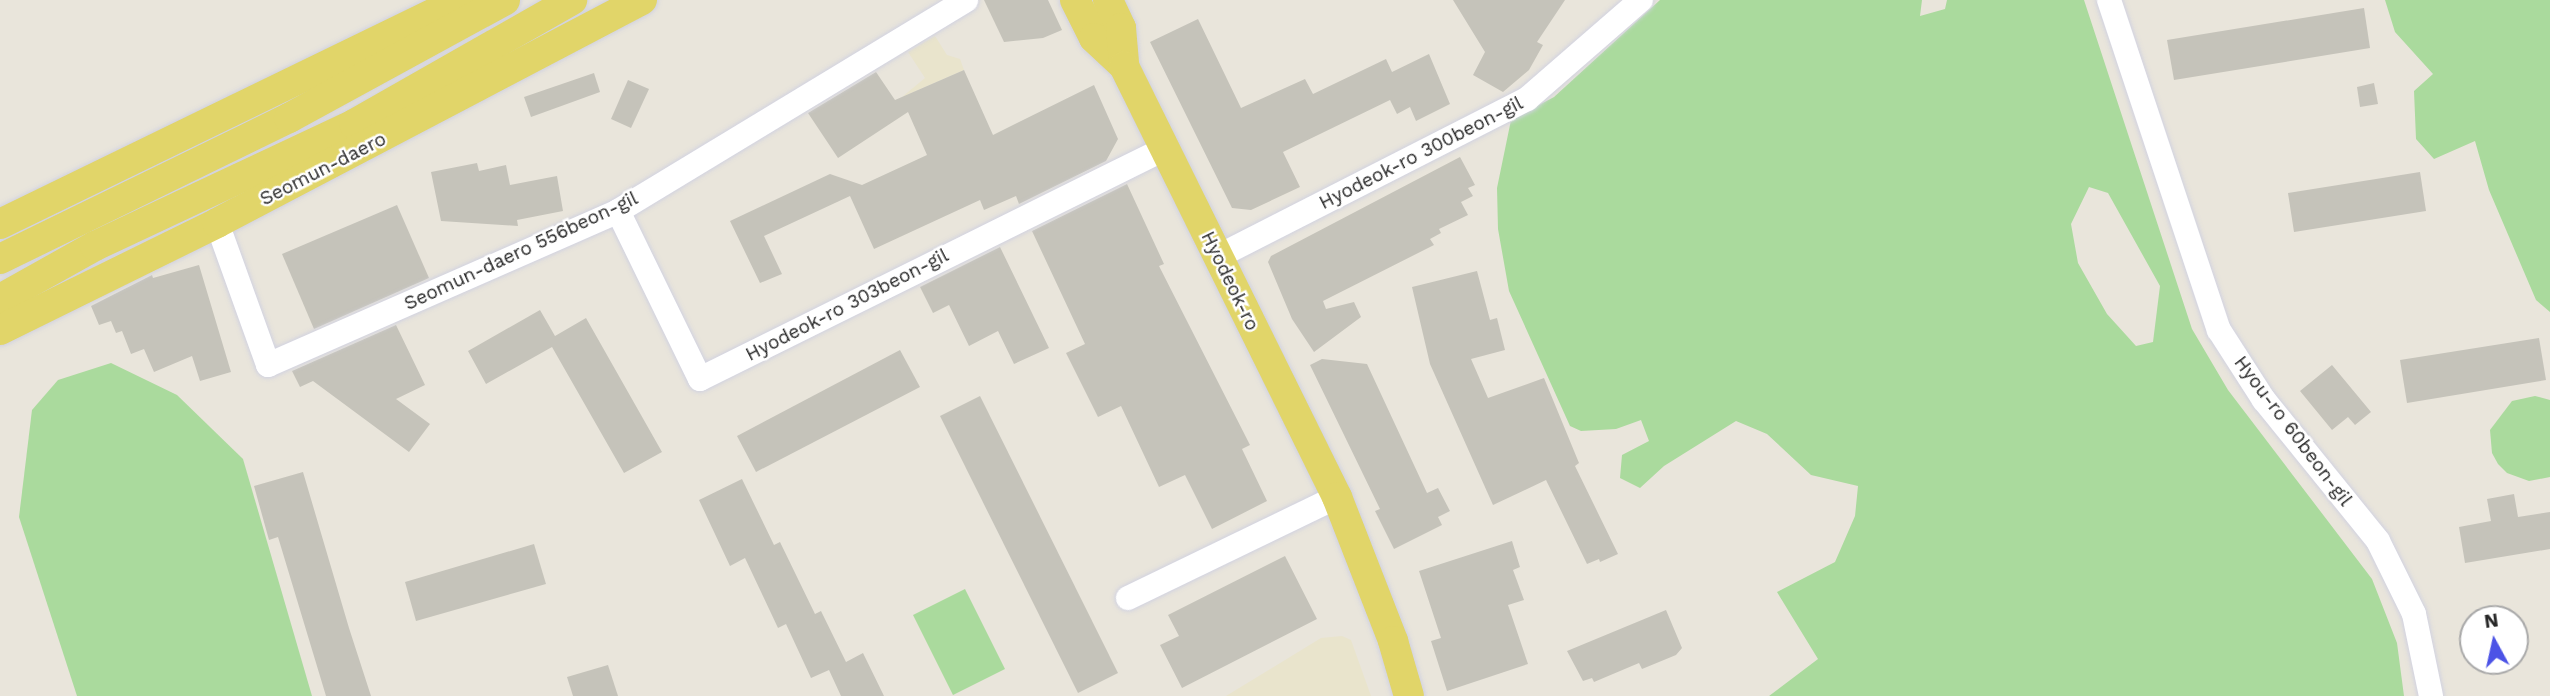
<!DOCTYPE html>
<style>
body{margin:0}
#map{position:relative;width:2550px;height:696px;overflow:hidden;background:#e9e5db;font-family:"Work Sans",sans-serif}
div>[style]{position:absolute}
.education>*{inset:0;background:#e9e4cc}
.green>*{inset:0;background:#aada9d}
.building>*{inset:0;background:#c5c3ba}
.roads{filter:drop-shadow(0 0 2px #d1d2e0) drop-shadow(0 0 2px #d1d2e0)}
.minor>*{height:24px;margin:-12px;padding:0 12px;transform-origin:12px;border-radius:12px;background:#fff}
.major>*{height:30px;margin:-15px;padding:0 15px;transform-origin:15px;border-radius:15px;background:#e1d569}
span{translate:-50% -50%;white-space:nowrap;text-align:center;line-height:1.15;-webkit-text-stroke:5px #fff;paint-order:stroke}
.street-label{font-size:19px;color:#282828}
.north{position:absolute;left:2459px;top:605px;width:70px;height:70px;box-sizing:border-box;background:#fff;border:2px solid #a9a9a9;border-radius:50%;rotate:352deg;font-size:19px;font-weight:700;line-height:28px;text-align:center;color:#282828}
.north::after{content:'';display:block;margin:auto;width:24px;height:32px;background:#4c53e6;clip-path:polygon(50% 0,100% 100%,50% 72%,0 100%)}
</style>
<div id="map">
<div class="education">
<div style="clip-path:polygon(935px 36px,947px 55px,960px 59px,964px 70px,902px 97px,925px 78px,908px 52px)"></div>
<div style="clip-path:polygon(1342px 636px,1351px 640px,1371px 696px,1226px 696px,1321px 638px)"></div>
</div>
<div class="green">
<div style="clip-path:polygon(evenodd,1660px 0,1922px 0,1920px 16px,1945px 9px,1947px 0,2084px 0,2192px 329px,2228px 390px,2372px 579px,2397px 643px,2404px 696px,1769px 696px,1818px 659px,1777px 592px,1835px 562px,1855px 516px,1858px 486px,1811px 475px,1767px 434px,1736px 421px,1664px 466px,1640px 488px,1620px 478px,1622px 455px,1649px 441px,1641px 420px,1616px 429px,1581px 431px,1570px 426px,1509px 291px,1498px 229px,1497px 188px,1511px 120px,1554px 97px,1660px 0,2089px 187px,2108px 193px,2160px 286px,2153px 342px,2136px 346px,2107px 314px,2078px 263px,2071px 224px,2089px 187px)"></div>
<div style="clip-path:polygon(2385px 0,2550px 0,2550px 312px,2536px 300px,2489px 190px,2475px 141px,2434px 159px,2416px 139px,2414px 91px,2433px 74px,2395px 32px)"></div>
<div style="clip-path:polygon(111px 363px,177px 395px,243px 459px,312px 696px,77px 696px,19px 517px,32px 410px,58px 380px)"></div>
<div style="clip-path:polygon(2535px 396px,2550px 400px,2550px 477px,2529px 481px,2507px 473px,2498px 464px,2492px 453px,2490px 430px,2512px 401px)"></div>
<div style="clip-path:polygon(965px 589px,1005px 669px,953px 695px,913px 615px)"></div>
</div>
<div class="building">
<div style="clip-path:polygon(984px 0,1048px 0,1062px 30px,1043px 38px,1004px 42px)"></div>
<div style="clip-path:polygon(1453px 0,1565px 0,1537px 42px,1543px 45px,1529px 70px,1503px 92px,1473px 75px,1485px 52px)"></div>
<div style="clip-path:polygon(2364px 8px,2370px 48px,2174px 80px,2167px 40px)"></div>
<div style="clip-path:polygon(1198px 19px,1241px 108px,1305px 79px,1313px 94px,1386px 59px,1392px 72px,1429px 54px,1450px 104px,1416px 121px,1410px 107px,1397px 114px,1390px 100px,1283px 152px,1300px 187px,1251px 210px,1232px 208px,1150px 42px)"></div>
<div style="clip-path:polygon(964px 70px,993px 135px,1094px 85px,1118px 139px,1106px 161px,1019px 204px,1016px 196px,984px 210px,980px 200px,874px 249px,850px 196px,764px 236px,782px 274px,760px 283px,730px 221px,830px 174px,862px 185px,927px 155px,908px 112px,838px 158px,808px 113px,876px 72px,895px 100px)"></div>
<div style="clip-path:polygon(594px 73px,600px 92px,531px 117px,524px 97px)"></div>
<div style="clip-path:polygon(628px 80px,649px 89px,631px 128px,611px 119px)"></div>
<div style="clip-path:polygon(2374px 83px,2378px 104px,2360px 107px,2357px 87px)"></div>
<div style="clip-path:polygon(1460px 157px,1475px 185px,1468px 188px,1473px 196px,1461px 202px,1468px 215px,1439px 229px,1441px 233px,1430px 239px,1434px 245px,1323px 301px,1326px 309px,1354px 302px,1361px 317px,1314px 352px,1292px 319px,1268px 262px,1271px 256px)"></div>
<div style="clip-path:polygon(477px 163px,479px 171px,506px 165px,510px 185px,557px 176px,563px 211px,517px 220px,518px 226px,441px 221px,431px 172px)"></div>
<div style="clip-path:polygon(2420px 172px,2426px 211px,2294px 232px,2288px 193px)"></div>
<div style="clip-path:polygon(1127px 184px,1164px 264px,1159px 266px,1250px 445px,1242px 449px,1267px 501px,1212px 529px,1185px 475px,1159px 487px,1121px 406px,1098px 417px,1066px 353px,1085px 344px,1032px 231px)"></div>
<div style="clip-path:polygon(397px 205px,429px 278px,314px 329px,282px 254px)"></div>
<div style="clip-path:polygon(1000px 247px,1049px 348px,1014px 364px,998px 331px,969px 346px,949px 305px,933px 313px,920px 287px)"></div>
<div style="clip-path:polygon(199px 265px,231px 372px,200px 381px,192px 356px,154px 372px,144px 349px,131px 354px,122px 331px,116px 333px,111px 321px,99px 325px,91px 306px,152px 275px,153px 278px)"></div>
<div style="clip-path:polygon(1477px 271px,1490px 320px,1497px 318px,1505px 350px,1471px 359px,1488px 398px,1544px 378px,1579px 463px,1575px 466px,1618px 554px,1600px 562px,1599px 559px,1587px 564px,1546px 480px,1493px 505px,1430px 364px,1412px 287px)"></div>
<div style="clip-path:polygon(540px 310px,555px 336px,586px 318px,662px 452px,624px 473px,552px 347px,486px 384px,468px 351px)"></div>
<div style="clip-path:polygon(396px 325px,425px 385px,396px 399px,430px 424px,409px 452px,313px 381px,300px 387px,292px 371px)"></div>
<div style="clip-path:polygon(2539px 338px,2546px 380px,2407px 403px,2400px 360px)"></div>
<div style="clip-path:polygon(900px 350px,920px 387px,756px 472px,737px 436px)"></div>
<div style="clip-path:polygon(1322px 359px,1367px 364px,1427px 493px,1438px 488px,1450px 511px,1438px 517px,1442px 525px,1394px 549px,1375px 511px,1380px 509px,1310px 365px)"></div>
<div style="clip-path:polygon(2332px 365px,2371px 412px,2355px 425px,2348px 417px,2332px 430px,2300px 391px)"></div>
<div style="clip-path:polygon(980px 396px,1118px 673px,1078px 693px,940px 416px)"></div>
<div style="clip-path:polygon(303px 472px,349px 628px,371px 696px,326px 696px,278px 537px,269px 540px,254px 486px)"></div>
<div style="clip-path:polygon(742px 479px,774px 545px,780px 542px,815px 614px,821px 611px,846px 662px,863px 653px,884px 696px,841px 696px,829px 670px,811px 678px,786px 624px,778px 628px,745px 558px,730px 566px,699px 500px)"></div>
<div style="clip-path:polygon(2514px 494px,2518px 517px,2550px 512px,2550px 549px,2465px 563px,2459px 527px,2491px 521px,2487px 499px)"></div>
<div style="clip-path:polygon(1512px 541px,1520px 567px,1513px 570px,1524px 600px,1508px 605px,1528px 664px,1447px 691px,1431px 641px,1441px 638px,1419px 571px)"></div>
<div style="clip-path:polygon(534px 544px,546px 584px,416px 621px,405px 582px)"></div>
<div style="clip-path:polygon(1285px 556px,1317px 619px,1182px 688px,1160px 645px,1179px 636px,1168px 615px)"></div>
<div style="clip-path:polygon(1666px 610px,1682px 648px,1676px 655px,1642px 669px,1639px 663px,1594px 682px,1592px 678px,1583px 681px,1567px 651px)"></div>
<div style="clip-path:polygon(608px 665px,618px 696px,573px 696px,567px 677px)"></div>
</div>
<div class="roads">
<div class="minor">
<div style="left:2109px;top:0;width:348px;rotate:71.6deg"></div>
<div style="left:2219px;top:330px;width:83px;rotate:57.3deg"></div>
<div style="left:2264px;top:400px;width:181px;rotate:51deg"></div>
<div style="left:2378px;top:541px;width:81px;rotate:63.7deg"></div>
<div style="left:2414px;top:614px;width:84px;rotate:78.3deg"></div>
<div style="left:618px;top:211px;width:187px;rotate:64deg"></div>
<div style="left:700px;top:379px;width:518px;rotate:-26.37deg"></div>
<div style="left:217px;top:223px;width:151px;rotate:70.2deg"></div>
<div style="left:268px;top:365px;width:382px;rotate:-23.7deg"></div>
<div style="left:618px;top:211px;width:407px;rotate:-31.2deg"></div>
<div style="left:1217px;top:257px;width:348px;rotate:-27deg"></div>
<div style="left:1527px;top:99px;width:151px;rotate:-41deg"></div>
<div style="left:1128px;top:598px;width:232px;rotate:-25.8deg"></div>
</div>
<div class="major">
<div style="left:1075px;top:0;width:42px;rotate:63.4deg"></div>
<div style="left:1094px;top:38px;width:41px;rotate:43deg"></div>
<div style="left:1108px;top:0;width:31px;rotate:65deg"></div>
<div style="left:1121px;top:28px;width:38px;rotate:85deg"></div>
<div style="left:1124px;top:66px;width:481px;rotate:63.7deg"></div>
<div style="left:1337px;top:497px;width:155px;rotate:68.7deg"></div>
<div style="left:1393px;top:641px;width:57px;rotate:73.8deg"></div>
<div style="left:0;top:224px;width:513px;rotate:-25.92deg"></div>
<div style="left:0;top:259px;width:322px;rotate:-26deg"></div>
<div style="left:289px;top:118px;width:246px;rotate:-28.6deg"></div>
<div style="left:0;top:299px;width:109px;rotate:-29.2deg"></div>
<div style="left:95px;top:246px;width:286px;rotate:-25.2deg"></div>
<div style="left:354px;top:124px;width:251px;rotate:-29.6deg"></div>
<div style="left:0;top:330px;width:242px;rotate:-26.2deg"></div>
<div style="left:217px;top:223px;width:480px;rotate:-27.7deg"></div>
</div>
</div>
<div class="street-label">
<span style="left:1421px;top:153px;rotate:-27deg">Hyodeok-ro 300beon-gil</span>
<span style="left:323px;top:169px;rotate:-27deg">Seomun-daero</span>
<span style="left:521px;top:251px;rotate:-25deg">Seomun-daero 556beon-gil</span>
<span style="left:1230px;top:281px;rotate:64deg">Hyodeok-ro</span>
<span style="left:847px;top:305px;rotate:-27deg">Hyodeok-ro 303beon-gil</span>
<span style="left:2293px;top:431px;rotate:53deg">Hyou-ro 60beon-gil</span>
</div>
<div class="north">N</div>
</div>
